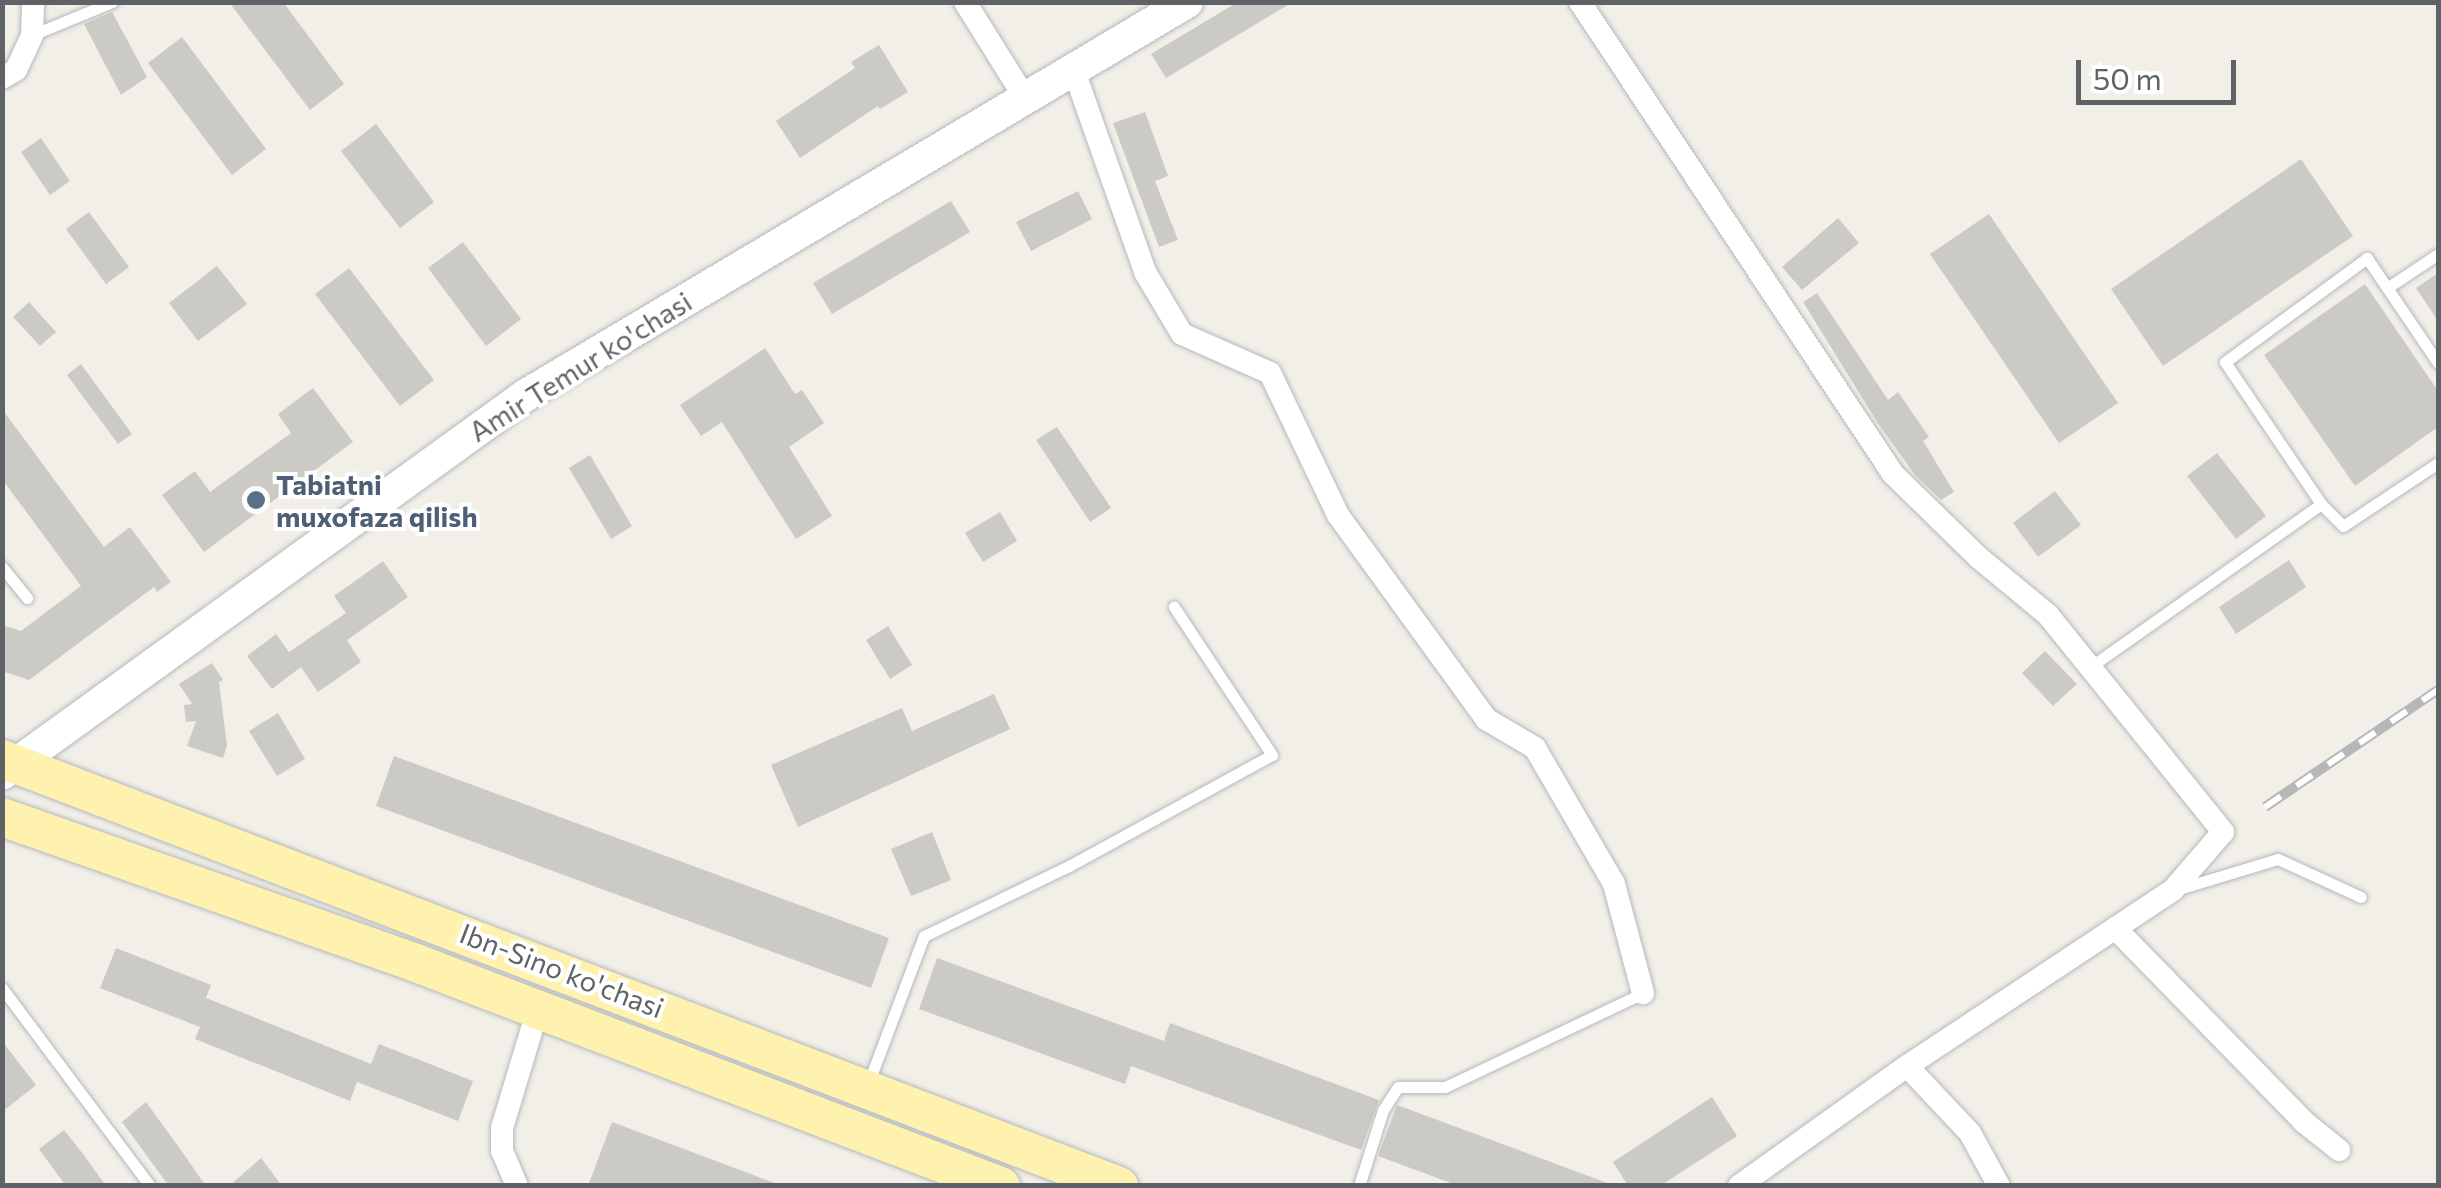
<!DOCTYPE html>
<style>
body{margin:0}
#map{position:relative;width:2441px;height:1188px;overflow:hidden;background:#f1efe8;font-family:Commissioner,sans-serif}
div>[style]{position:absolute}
.building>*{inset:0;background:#cccac5}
.roads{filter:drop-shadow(0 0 2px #b5b8bc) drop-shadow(0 0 2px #b5b8bc)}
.lane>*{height:11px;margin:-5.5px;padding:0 5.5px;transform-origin:5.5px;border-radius:5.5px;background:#fff}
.street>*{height:22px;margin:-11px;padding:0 11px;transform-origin:11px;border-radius:11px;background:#fff}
.secondary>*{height:32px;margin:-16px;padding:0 16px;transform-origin:16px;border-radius:16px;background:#fff}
.primary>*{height:38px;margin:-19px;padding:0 19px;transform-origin:19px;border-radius:19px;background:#fff2af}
.rail>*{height:10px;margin-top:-5px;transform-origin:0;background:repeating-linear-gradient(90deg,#fff 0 19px,#b6b7b8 0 38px);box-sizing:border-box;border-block:2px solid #b6b7b8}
.dots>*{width:28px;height:28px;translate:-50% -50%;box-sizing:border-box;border:5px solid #fff;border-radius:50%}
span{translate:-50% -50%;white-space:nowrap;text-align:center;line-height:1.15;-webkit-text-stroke:8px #fff;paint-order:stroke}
.street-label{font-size:28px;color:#5f6368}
.service-label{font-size:28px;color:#4e5e75;font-weight:700}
.left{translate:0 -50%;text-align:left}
.frame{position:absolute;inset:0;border:5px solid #5f6368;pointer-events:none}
.scale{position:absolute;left:2076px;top:60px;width:160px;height:45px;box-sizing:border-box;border:5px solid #5f6368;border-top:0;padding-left:12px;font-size:30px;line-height:35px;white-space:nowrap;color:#5f6368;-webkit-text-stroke:8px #fff;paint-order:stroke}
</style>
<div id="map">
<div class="building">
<div style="clip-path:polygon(229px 2px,283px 2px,344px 84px,310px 110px)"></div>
<div style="clip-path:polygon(1238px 2px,1293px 2px,1166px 78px,1151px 54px)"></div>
<div style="clip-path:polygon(112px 12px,147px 77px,121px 95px,84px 24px)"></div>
<div style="clip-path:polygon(182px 37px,266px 149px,232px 175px,148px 63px)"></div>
<div style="clip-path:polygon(879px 45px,908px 92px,880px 109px,878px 106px,800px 158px,776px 121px,855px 68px,851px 62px)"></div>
<div style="clip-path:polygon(1145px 112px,1168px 176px,1155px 181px,1178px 240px,1159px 247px,1113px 123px)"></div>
<div style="clip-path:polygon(376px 124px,434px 202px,400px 228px,341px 151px)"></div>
<div style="clip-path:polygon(41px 138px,70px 181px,50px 195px,21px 152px)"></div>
<div style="clip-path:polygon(2301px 159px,2353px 236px,2163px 366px,2111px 289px)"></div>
<div style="clip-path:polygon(1078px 191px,1092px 219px,1031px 251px,1016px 222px)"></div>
<div style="clip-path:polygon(951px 201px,970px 232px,832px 314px,813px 283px)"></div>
<div style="clip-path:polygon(89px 212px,129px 267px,106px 284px,66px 229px)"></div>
<div style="clip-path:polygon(1989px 214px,2118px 403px,2059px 443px,1930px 254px)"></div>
<div style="clip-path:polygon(1838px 218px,1859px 243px,1802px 290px,1782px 267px)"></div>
<div style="clip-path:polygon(463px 242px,521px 319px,486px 346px,428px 268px)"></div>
<div style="clip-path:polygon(217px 266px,247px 304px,198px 341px,169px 303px)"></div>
<div style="clip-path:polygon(349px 268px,434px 380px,400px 406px,315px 294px)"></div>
<div style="clip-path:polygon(2438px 273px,2438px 321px,2416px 288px)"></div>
<div style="clip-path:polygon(2365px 284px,2438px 391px,2438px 427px,2355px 486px,2264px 355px)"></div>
<div style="clip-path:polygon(1817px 293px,1888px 400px,1898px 392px,1929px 437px,1923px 441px,1954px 492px,1941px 500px,1915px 475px,1879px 425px,1803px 302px)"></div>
<div style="clip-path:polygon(29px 302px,56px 332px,40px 346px,13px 317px)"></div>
<div style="clip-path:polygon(765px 348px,795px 394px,802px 390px,824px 423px,789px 447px,832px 516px,796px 539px,722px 422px,701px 436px,680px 405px)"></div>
<div style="clip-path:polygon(81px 364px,132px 434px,118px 444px,67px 375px)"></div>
<div style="clip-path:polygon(313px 388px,353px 442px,204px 552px,162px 495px,195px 471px,210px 492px,291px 433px,278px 414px)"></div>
<div style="clip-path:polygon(2px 409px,104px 547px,130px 527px,171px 582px,157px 592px,154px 587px,29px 680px,2px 671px,2px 625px,21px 631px,81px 586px,2px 479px)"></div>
<div style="clip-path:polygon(1057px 427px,1111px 508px,1090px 522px,1036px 440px)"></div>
<div style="clip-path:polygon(2217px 453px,2266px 516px,2236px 539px,2187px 476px)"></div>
<div style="clip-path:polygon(590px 455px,632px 526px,611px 539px,569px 468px)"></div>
<div style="clip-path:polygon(2055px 491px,2081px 525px,2038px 557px,2013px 523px)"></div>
<div style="clip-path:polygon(1000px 512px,1017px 541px,983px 562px,965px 533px)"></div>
<div style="clip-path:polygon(2289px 560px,2306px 587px,2236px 634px,2219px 607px)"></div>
<div style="clip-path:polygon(383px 561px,408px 597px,347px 640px,361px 662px,318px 692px,301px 667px,272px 689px,247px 656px,276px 634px,289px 652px,346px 613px,334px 596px)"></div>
<div style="clip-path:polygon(888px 626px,912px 665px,890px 679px,866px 640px)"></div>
<div style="clip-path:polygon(2045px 651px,2077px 684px,2053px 706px,2022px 673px)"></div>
<div style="clip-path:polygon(212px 663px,223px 680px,219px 682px,227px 746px,223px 758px,187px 746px,196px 721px,186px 722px,184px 705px,192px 704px,179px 684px)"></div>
<div style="clip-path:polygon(994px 694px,1010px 729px,798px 827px,771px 765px,902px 708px,912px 731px)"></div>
<div style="clip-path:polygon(278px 713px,305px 759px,277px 776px,249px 731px)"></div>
<div style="clip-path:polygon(394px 756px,889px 938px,871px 988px,376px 806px)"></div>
<div style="clip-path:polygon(932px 832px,951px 880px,911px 896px,891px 849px)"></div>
<div style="clip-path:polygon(116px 948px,211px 985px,206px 998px,371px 1064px,379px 1044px,473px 1081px,458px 1121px,357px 1082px,350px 1101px,195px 1039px,200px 1027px,100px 988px)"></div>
<div style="clip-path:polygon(937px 958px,1164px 1041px,1170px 1023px,1379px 1100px,1361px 1150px,1131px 1066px,1125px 1084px,919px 1009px)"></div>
<div style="clip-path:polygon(2px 1041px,36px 1085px,2px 1112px)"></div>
<div style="clip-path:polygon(1712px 1097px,1737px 1136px,1660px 1186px,1628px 1186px,1613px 1162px)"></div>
<div style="clip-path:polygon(146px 1102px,178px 1146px,206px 1186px,169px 1186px,122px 1122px)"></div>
<div style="clip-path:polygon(1397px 1105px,1610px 1184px,1610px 1186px,1459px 1186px,1378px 1156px)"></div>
<div style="clip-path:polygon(612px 1122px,777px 1184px,776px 1186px,588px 1186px)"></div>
<div style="clip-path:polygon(64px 1130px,83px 1154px,106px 1186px,66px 1186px,39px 1149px)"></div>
<div style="clip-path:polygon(261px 1158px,282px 1186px,229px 1186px)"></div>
</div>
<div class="roads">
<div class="lane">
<div style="left:32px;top:35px;width:87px;rotate:-22.4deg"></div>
<div style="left:2387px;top:288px;width:61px;rotate:-33.7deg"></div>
<div style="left:2438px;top:363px;width:127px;rotate:-124.1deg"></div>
<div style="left:2367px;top:258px;width:176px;rotate:143.8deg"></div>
<div style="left:2225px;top:362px;width:171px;rotate:55.9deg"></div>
<div style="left:2321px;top:504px;width:31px;rotate:45deg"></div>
<div style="left:2343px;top:526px;width:114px;rotate:-33.6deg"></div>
<div style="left:2px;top:567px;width:40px;rotate:51deg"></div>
<div style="left:2090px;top:667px;width:283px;rotate:-35.2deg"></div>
<div style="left:2182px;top:888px;width:100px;rotate:-16.8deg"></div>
<div style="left:2278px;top:859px;width:91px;rotate:24.6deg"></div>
<div style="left:2px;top:988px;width:247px;rotate:53.2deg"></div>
<div style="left:868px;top:1084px;width:158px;rotate:-69.3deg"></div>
<div style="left:924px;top:936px;width:161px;rotate:-25.8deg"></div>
<div style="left:1069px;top:866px;width:231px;rotate:-28.7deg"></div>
<div style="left:1272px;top:755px;width:178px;rotate:-123.5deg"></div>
<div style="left:1359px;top:1186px;width:80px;rotate:-72.5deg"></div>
<div style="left:1383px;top:1110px;width:27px;rotate:-57deg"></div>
<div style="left:1398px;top:1087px;width:47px"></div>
<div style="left:1445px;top:1087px;width:219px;rotate:-25.4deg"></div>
</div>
<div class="street">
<div style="left:965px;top:2px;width:113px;rotate:58deg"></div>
<div style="left:1580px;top:2px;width:566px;rotate:56.45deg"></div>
<div style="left:1893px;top:474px;width:119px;rotate:44.3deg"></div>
<div style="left:1978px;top:557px;width:91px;rotate:39.6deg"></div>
<div style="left:2048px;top:615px;width:279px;rotate:51.1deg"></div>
<div style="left:2223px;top:832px;width:77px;rotate:130.8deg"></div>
<div style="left:2173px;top:890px;width:319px;rotate:146.5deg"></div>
<div style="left:1907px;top:1066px;width:206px;rotate:144.5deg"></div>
<div style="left:1074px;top:71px;width:213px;rotate:70.5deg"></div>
<div style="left:1145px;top:272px;width:72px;rotate:59.2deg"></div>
<div style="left:1182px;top:334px;width:96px;rotate:23.9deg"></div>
<div style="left:1270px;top:373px;width:157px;rotate:64.4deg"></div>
<div style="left:1338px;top:515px;width:252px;rotate:54deg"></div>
<div style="left:1486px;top:719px;width:57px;rotate:30.6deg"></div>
<div style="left:1535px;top:748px;width:157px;rotate:59.8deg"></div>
<div style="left:1614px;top:884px;width:113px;rotate:75.1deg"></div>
<div style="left:2px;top:78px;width:16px;rotate:-30deg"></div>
<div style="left:16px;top:70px;width:38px;rotate:-65deg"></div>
<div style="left:32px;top:35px;width:33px;rotate:-88deg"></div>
<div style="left:2115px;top:928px;width:271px;rotate:45.7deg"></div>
<div style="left:2304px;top:1122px;width:45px;rotate:38.7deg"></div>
<div style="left:1907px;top:1066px;width:92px;rotate:46.8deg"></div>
<div style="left:1970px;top:1133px;width:60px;rotate:61.3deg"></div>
<div style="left:517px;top:1186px;width:38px;rotate:-113deg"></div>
<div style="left:502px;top:1151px;width:23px;rotate:-90deg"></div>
<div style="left:502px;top:1128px;width:124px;rotate:-73.2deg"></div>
</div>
<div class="secondary">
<div style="left:2px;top:774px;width:647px;rotate:-35.88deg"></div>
<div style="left:526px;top:395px;width:769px;rotate:-30.73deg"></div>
</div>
<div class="primary">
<div style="left:2px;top:759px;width:1196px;rotate:20.92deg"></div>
<div style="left:2px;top:817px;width:439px;rotate:19.4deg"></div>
<div style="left:416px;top:963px;width:626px;rotate:20.87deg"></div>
</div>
</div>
<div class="rail">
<div style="left:2265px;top:807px;width:209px;rotate:-34.1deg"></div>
</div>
<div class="dots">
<div style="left:256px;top:500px;background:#5c6f8a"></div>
</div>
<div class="street-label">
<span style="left:580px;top:366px;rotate:-32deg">Amir Temur ko'chasi</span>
<span style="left:562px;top:970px;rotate:21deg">Ibn-Sino ko'chasi</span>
</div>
<div class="service-label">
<span class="left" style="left:276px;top:500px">Tabiatni<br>muxofaza qilish</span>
</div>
<div class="frame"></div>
<div class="scale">50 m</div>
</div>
